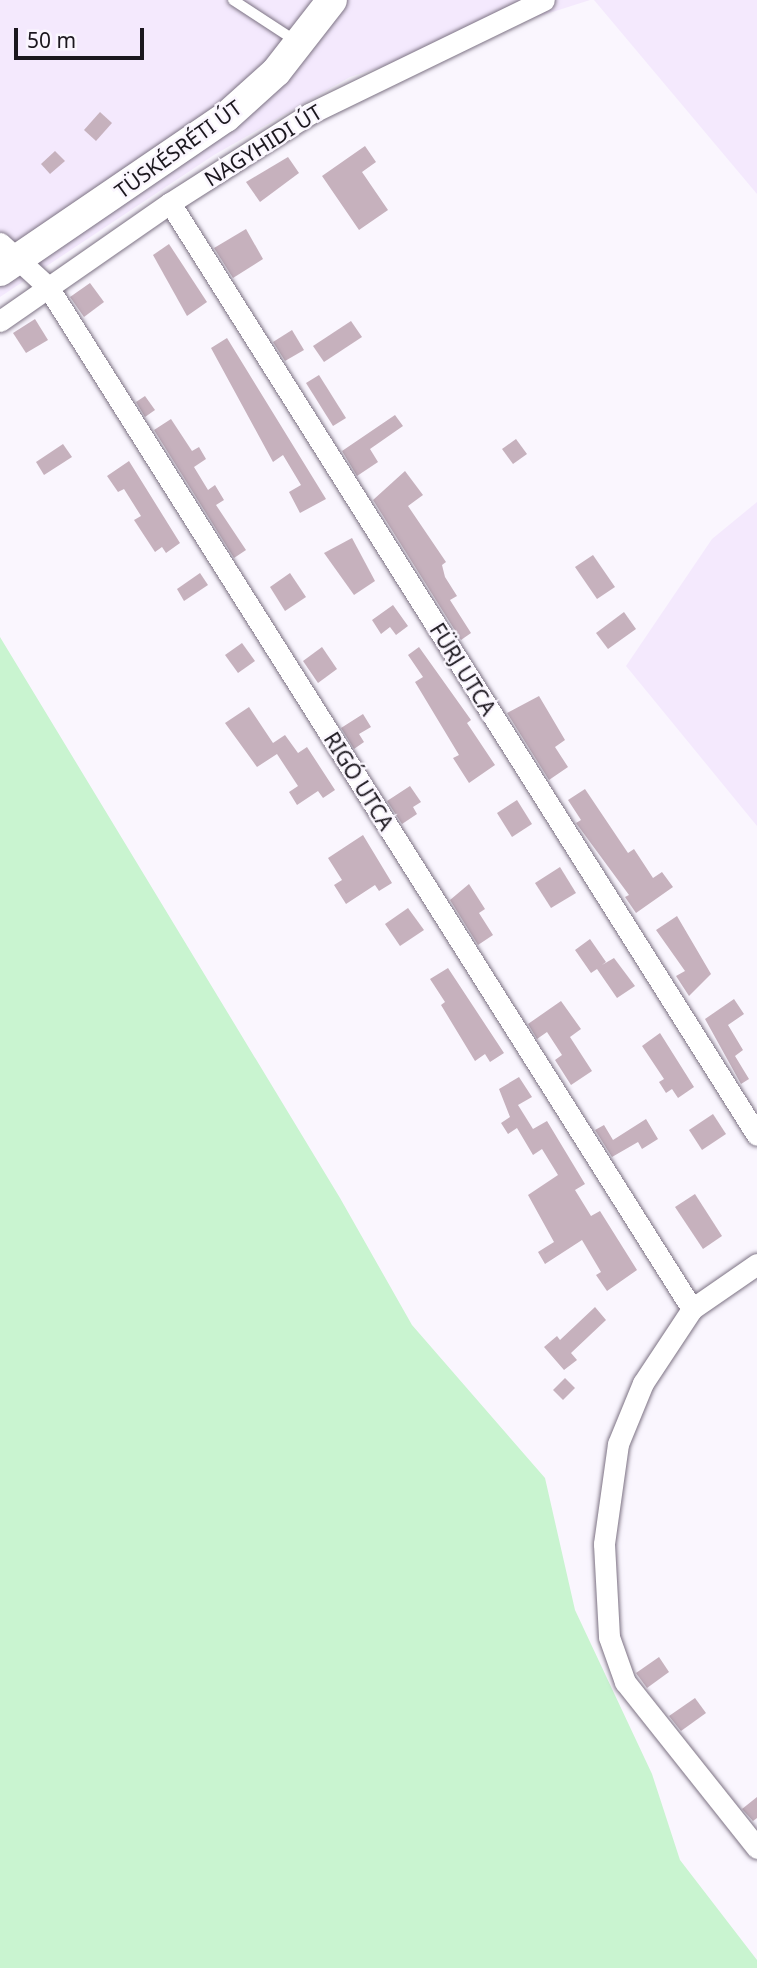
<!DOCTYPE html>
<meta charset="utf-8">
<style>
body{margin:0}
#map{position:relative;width:757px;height:1968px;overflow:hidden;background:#faf6fe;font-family:"Noto Sans",sans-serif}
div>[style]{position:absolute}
.built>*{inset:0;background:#f4e9fd}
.green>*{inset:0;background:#c9f4d0}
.building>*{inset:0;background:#c6b1bd}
.roads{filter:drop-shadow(0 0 2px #7c7283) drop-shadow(0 0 2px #7c7283)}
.lane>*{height:10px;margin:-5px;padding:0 5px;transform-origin:5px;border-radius:5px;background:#fff}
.street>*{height:21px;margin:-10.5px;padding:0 10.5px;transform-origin:10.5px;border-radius:10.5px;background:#fff}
.secondary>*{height:30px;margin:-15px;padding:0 15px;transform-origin:15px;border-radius:15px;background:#fff}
span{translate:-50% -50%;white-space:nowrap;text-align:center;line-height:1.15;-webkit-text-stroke:5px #faf6fe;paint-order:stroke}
.street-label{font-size:21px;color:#1b171e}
.scale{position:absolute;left:14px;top:28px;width:130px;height:32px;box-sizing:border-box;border:4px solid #1b171e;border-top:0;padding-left:9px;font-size:21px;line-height:24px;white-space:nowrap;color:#1b171e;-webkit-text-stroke:5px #faf6fe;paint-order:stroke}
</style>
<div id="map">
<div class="built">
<div style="clip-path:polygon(0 0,590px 0,350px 77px,214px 155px,0 297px)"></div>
<div style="clip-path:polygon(594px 0,757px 0,757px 194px)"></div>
<div style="clip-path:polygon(757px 502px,757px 826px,626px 666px,712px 539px)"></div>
</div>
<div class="green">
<div style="clip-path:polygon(0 637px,340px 1198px,412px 1325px,545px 1478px,575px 1610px,652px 1774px,680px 1860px,757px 1960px,757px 1968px,0 1968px)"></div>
</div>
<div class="building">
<div style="clip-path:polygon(100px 112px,112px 123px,96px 141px,84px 130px)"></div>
<div style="clip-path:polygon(365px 146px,376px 162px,362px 172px,388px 210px,359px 230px,322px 176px)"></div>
<div style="clip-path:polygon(55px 151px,65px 161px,50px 174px,41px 164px)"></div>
<div style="clip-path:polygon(288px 157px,299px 173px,260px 202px,246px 182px)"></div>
<div style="clip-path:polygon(246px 229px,263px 259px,233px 278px,214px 248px)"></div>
<div style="clip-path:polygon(169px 244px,207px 302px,187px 316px,153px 255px)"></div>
<div style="clip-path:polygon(90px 283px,104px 302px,84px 317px,70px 297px)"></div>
<div style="clip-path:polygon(35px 319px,48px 340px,26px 353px,13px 333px)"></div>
<div style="clip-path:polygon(351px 321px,362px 337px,324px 362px,313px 346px)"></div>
<div style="clip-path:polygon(292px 330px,304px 350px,285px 361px,273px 342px)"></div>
<div style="clip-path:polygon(227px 338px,326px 499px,300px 513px,289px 492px,301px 485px,283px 455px,273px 462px,211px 348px)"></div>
<div style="clip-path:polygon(319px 375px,346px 418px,333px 426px,306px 383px)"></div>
<div style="clip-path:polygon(145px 396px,155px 410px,145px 417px,136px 402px)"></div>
<div style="clip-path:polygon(395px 415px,403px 426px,370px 449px,378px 462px,357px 476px,342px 451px)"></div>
<div style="clip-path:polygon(171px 419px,192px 451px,199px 447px,206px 459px,194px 467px,208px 490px,215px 485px,224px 500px,216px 505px,246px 550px,234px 558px,154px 430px)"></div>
<div style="clip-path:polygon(516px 439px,527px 454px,513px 464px,502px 449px)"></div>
<div style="clip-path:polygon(63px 444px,72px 457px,44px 475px,36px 462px)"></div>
<div style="clip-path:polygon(129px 461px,180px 543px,166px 553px,162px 547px,155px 552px,134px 520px,141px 516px,124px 489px,118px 492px,107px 476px)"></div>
<div style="clip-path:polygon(405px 471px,423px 495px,408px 506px,446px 562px,442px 565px,445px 577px,457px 596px,450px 600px,471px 633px,461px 640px,373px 500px)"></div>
<div style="clip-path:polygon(352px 538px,375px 581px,354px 595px,324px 553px)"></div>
<div style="clip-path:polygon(593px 555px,615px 587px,597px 599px,575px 567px)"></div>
<div style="clip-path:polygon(200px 573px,208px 585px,184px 601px,177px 589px)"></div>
<div style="clip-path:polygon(290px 573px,306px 597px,285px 611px,270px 587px)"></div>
<div style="clip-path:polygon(393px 605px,408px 626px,396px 635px,390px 627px,381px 634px,372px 620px)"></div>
<div style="clip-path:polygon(624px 612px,636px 629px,608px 649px,596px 633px)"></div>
<div style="clip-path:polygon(242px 643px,255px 661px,238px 673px,225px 655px)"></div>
<div style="clip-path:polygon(322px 647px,337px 669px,318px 683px,303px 661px)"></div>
<div style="clip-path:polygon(419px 647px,471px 720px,467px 723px,495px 765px,469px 783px,453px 758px,459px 755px,415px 682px,423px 677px,408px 655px)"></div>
<div style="clip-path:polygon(539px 696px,565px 740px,555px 747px,568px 767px,549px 780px,507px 713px)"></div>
<div style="clip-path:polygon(249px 707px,273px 743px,285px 735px,298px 753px,307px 747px,335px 790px,323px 798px,318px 791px,297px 805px,289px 792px,298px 786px,277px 754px,257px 767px,225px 723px)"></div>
<div style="clip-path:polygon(363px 714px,371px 727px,359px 734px,364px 742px,354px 749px,341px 728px)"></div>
<div style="clip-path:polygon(410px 786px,421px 802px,413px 807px,417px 814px,402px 824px,387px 801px)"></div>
<div style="clip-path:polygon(585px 789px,628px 853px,634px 849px,653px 878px,662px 872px,673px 887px,636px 913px,625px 897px,629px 895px,576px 823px,581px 820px,568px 800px)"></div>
<div style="clip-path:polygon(517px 800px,532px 824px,512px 837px,497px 813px)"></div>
<div style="clip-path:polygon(363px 835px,392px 883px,379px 891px,375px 885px,346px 904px,334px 885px,342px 880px,328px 858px)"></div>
<div style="clip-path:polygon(560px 867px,576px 893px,551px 908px,535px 883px)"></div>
<div style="clip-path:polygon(469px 884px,485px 909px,479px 913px,493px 935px,478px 945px,450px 900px)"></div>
<div style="clip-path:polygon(408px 908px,424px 930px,400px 946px,385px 924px)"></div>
<div style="clip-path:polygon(677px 916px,711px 974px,689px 996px,676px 976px,685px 971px,656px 930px)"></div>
<div style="clip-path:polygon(590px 939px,606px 962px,602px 965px,614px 958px,635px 986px,617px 998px,597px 969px,591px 973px,575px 950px)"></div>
<div style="clip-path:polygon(448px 968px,504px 1053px,490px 1062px,485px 1054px,475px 1061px,441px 1005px,445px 1002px,430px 979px)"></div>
<div style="clip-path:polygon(734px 999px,744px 1014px,728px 1025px,743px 1050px,735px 1056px,749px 1079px,741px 1084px,705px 1019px)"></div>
<div style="clip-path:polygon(561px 1001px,581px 1029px,570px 1037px,592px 1071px,571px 1085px,555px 1060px,562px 1055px,547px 1032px,537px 1039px,528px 1024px)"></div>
<div style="clip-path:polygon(660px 1033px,694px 1087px,678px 1098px,672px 1089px,666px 1093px,659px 1082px,664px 1079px,642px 1046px)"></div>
<div style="clip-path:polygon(519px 1077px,532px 1097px,518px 1105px,533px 1129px,547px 1121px,585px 1184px,575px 1190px,591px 1216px,600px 1211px,637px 1270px,607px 1291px,596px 1275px,601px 1272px,582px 1240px,545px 1264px,538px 1252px,554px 1242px,528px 1195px,558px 1175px,542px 1149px,533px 1155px,517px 1128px,508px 1134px,501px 1123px,510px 1117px,499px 1089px)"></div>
<div style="clip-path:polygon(713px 1114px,726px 1134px,702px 1150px,689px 1130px)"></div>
<div style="clip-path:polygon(646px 1119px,658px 1139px,642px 1149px,638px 1142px,612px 1157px,595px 1130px,604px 1125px,613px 1140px)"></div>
<div style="clip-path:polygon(695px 1194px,722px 1236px,703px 1249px,675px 1207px)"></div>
<div style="clip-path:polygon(595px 1307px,606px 1320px,571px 1353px,577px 1360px,564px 1370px,544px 1347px,557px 1336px,560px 1340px)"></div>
<div style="clip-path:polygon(565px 1378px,575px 1388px,563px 1400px,553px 1390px)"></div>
<div style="clip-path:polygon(659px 1657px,669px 1672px,647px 1688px,636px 1673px)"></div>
<div style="clip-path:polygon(695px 1698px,706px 1713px,681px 1731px,669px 1716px)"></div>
<div style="clip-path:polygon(757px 1797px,757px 1818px,753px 1821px,742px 1809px)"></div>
</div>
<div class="roads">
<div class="lane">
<div style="left:233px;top:0;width:75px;rotate:33.1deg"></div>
</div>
<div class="street">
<div style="left:170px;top:203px;width:1101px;rotate:57.8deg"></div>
<div style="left:0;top:243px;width:65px;rotate:42.5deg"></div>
<div style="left:48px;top:287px;width:1208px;rotate:57.78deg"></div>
<div style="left:0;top:321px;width:207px;rotate:-34.8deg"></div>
<div style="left:170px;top:203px;width:165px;rotate:-32.6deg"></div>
<div style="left:309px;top:114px;width:261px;rotate:-25.9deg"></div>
<div style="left:757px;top:1264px;width:79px;rotate:145.3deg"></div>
<div style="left:692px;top:1309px;width:89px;rotate:123.5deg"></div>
<div style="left:643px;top:1383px;width:66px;rotate:112.3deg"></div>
<div style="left:618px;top:1444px;width:101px;rotate:98deg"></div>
<div style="left:604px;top:1544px;width:93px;rotate:86.9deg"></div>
<div style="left:609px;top:1637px;width:48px;rotate:70.4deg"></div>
<div style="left:625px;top:1682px;width:212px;rotate:51.5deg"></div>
</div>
<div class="secondary">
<div style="left:0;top:271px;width:273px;rotate:-34.3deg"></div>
<div style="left:226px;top:117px;width:67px;rotate:-42deg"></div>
<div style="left:276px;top:72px;width:91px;rotate:-52.1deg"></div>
</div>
</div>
<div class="street-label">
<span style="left:263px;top:145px;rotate:-32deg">NAGYHIDI ÚT</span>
<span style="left:178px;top:149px;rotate:-36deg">TÜSKÉSRÉTI ÚT</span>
<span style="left:463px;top:669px;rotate:58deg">FÜRJ UTCA</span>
<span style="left:359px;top:781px;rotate:58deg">RIGÓ UTCA</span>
</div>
<div class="scale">50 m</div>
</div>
